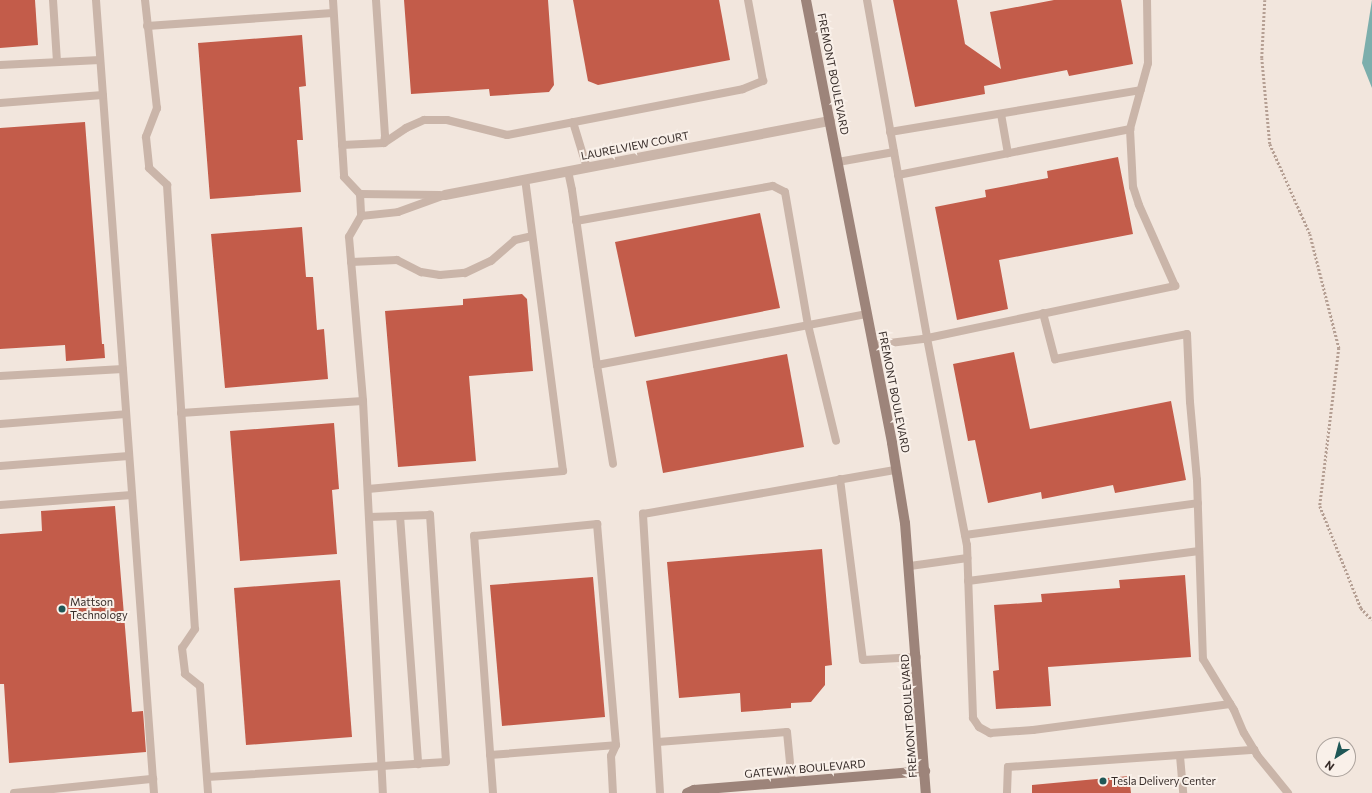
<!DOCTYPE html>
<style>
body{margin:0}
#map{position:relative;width:1372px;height:793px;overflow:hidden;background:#f2e6dd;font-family:Commissioner,sans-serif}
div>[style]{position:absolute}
.water>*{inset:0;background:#7caeac}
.building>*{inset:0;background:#c35c4a}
.path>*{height:2.5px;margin-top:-1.25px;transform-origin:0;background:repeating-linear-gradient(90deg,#b59f93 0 2px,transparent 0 4px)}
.lane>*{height:8px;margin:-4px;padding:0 4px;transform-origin:4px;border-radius:4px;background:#cab5a9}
.street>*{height:10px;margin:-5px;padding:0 5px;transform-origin:5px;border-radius:5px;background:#cab5a9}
.secondary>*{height:10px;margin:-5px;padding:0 5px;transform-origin:5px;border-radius:5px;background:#9d847a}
.dots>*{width:11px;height:11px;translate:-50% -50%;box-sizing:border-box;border:2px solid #f9f0e9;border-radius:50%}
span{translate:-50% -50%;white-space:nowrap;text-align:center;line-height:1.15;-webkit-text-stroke:4px #f9f0e9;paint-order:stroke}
.street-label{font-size:11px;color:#372c29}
.poi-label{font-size:11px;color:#372c29}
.left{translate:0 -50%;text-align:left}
.north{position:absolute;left:1316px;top:737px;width:40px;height:40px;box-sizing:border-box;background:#f9f0e9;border:1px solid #aba29c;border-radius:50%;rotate:216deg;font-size:11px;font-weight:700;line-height:16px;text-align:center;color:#372c29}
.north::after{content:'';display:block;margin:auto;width:14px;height:18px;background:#1f5756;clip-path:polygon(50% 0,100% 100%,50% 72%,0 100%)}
</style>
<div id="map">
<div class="water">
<div style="clip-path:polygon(1372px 0,1372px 88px,1362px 63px)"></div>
</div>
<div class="building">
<div style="clip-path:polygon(0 0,35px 0,38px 45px,0 48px)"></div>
<div style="clip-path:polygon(404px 0,548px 0,554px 85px,549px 92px,490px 96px,489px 89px,411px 94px)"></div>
<div style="clip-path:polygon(573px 0,719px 0,730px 60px,598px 85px,588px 81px)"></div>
<div style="clip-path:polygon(893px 0,957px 0,965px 44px,1001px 69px,990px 12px,1054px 0,1121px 0,1133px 64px,1069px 76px,1067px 70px,984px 86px,985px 94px,915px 107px)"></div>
<div style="clip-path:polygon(302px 35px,306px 86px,299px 87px,303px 140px,297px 140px,301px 192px,210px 199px,198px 43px)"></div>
<div style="clip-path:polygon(85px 122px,102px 344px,104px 344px,105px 358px,66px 361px,65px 345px,0 349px,0 128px)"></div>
<div style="clip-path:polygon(1118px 157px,1133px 234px,999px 260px,1008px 309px,957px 320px,935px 207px,986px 197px,985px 190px,1048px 178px,1047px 171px)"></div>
<div style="clip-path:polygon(760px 213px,780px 308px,635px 337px,615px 242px)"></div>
<div style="clip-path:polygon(302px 227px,306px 277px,313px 277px,317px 330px,324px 329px,328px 379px,225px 388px,211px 234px)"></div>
<div style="clip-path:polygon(522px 294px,527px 299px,533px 371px,469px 376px,476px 461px,398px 467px,385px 311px,463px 305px,463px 299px)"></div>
<div style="clip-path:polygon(1014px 352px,1030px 429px,1171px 401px,1186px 480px,1115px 493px,1113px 485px,1042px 499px,1041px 492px,988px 503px,975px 440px,968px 441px,953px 364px)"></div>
<div style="clip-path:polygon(787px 354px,804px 447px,663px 473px,646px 381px)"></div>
<div style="clip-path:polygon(334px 423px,339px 489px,332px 490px,337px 554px,240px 561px,230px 431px)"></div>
<div style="clip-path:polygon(115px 506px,132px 712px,143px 711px,146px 752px,9px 763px,4px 684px,0 684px,0 534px,42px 531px,41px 511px)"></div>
<div style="clip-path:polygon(822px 549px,832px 665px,825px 666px,825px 685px,811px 702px,791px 703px,791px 708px,741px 712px,740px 693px,679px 698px,667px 562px)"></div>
<div style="clip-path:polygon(1185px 575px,1191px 657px,1048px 667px,1051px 706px,996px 709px,993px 671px,999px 670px,994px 605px,1042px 602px,1041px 594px,1120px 588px,1119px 580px)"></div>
<div style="clip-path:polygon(593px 577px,605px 717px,502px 726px,490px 585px)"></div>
<div style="clip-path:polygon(340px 580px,352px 737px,246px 745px,234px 588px)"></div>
<div style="clip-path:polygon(1129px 776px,1131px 793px,1032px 793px,1032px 785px)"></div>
</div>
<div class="path">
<div style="left:1265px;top:0;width:58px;rotate:93deg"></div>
<div style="left:1262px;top:58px;width:86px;rotate:84.7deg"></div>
<div style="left:1270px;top:144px;width:98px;rotate:66deg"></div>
<div style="left:1310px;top:234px;width:118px;rotate:75.7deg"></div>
<div style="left:1339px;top:348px;width:159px;rotate:96.9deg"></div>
<div style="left:1320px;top:506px;width:110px;rotate:68.1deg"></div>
<div style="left:1361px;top:608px;width:16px;rotate:47deg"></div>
</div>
<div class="lane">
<div style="left:53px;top:0;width:62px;rotate:86.3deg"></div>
<div style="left:96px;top:0;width:795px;rotate:85.82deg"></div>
<div style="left:145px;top:0;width:109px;rotate:83.7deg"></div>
<div style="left:157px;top:108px;width:31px;rotate:111deg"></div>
<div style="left:146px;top:137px;width:31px;rotate:84deg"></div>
<div style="left:149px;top:168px;width:25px;rotate:43deg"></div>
<div style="left:167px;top:185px;width:445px;rotate:86.4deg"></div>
<div style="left:195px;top:629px;width:23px;rotate:124deg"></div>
<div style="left:182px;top:648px;width:26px;rotate:83deg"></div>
<div style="left:185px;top:674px;width:19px;rotate:39deg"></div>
<div style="left:200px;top:686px;width:107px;rotate:85.7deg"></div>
<div style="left:333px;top:0;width:177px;rotate:86.4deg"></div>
<div style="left:344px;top:177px;width:23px;rotate:47deg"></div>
<div style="left:360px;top:194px;width:22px;rotate:87deg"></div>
<div style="left:361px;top:216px;width:24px;rotate:120deg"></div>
<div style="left:349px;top:237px;width:165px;rotate:85.1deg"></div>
<div style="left:363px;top:401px;width:393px;rotate:87.1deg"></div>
<div style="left:376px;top:0;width:136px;rotate:86.2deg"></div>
<div style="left:385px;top:136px;width:7px;rotate:98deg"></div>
<div style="left:867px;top:0;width:343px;rotate:79.9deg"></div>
<div style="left:927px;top:338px;width:211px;rotate:79.1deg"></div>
<div style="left:967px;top:545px;width:173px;rotate:88deg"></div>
<div style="left:973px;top:718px;width:11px;rotate:56deg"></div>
<div style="left:979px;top:727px;width:13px;rotate:29deg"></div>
<div style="left:990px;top:733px;width:43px;rotate:-4deg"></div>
<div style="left:1033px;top:730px;width:199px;rotate:-7.5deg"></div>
<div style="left:147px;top:26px;width:186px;rotate:-4deg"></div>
<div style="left:0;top:65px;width:100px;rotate:-2.9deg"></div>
<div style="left:0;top:103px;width:103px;rotate:-4.4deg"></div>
<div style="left:1001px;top:114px;width:40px;rotate:80deg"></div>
<div style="left:573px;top:122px;width:48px;rotate:73.1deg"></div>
<div style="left:890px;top:132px;width:254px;rotate:-9.5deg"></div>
<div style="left:342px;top:145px;width:42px;rotate:-2.7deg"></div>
<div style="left:384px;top:143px;width:27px;rotate:-34deg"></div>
<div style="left:406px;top:128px;width:20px;rotate:-24deg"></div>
<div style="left:424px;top:120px;width:23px"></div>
<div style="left:447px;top:120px;width:62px;rotate:14deg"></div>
<div style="left:507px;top:135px;width:240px;rotate:-11deg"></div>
<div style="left:743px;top:89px;width:22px;rotate:-22deg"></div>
<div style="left:763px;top:81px;width:82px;rotate:-100.5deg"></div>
<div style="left:838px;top:162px;width:57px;rotate:-10.1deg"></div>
<div style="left:568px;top:171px;width:19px;rotate:78deg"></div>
<div style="left:572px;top:190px;width:177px;rotate:81.9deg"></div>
<div style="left:597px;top:365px;width:275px;rotate:-10.7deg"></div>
<div style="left:898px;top:175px;width:237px;rotate:-11.2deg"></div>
<div style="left:1130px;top:129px;width:68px;rotate:-74.7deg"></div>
<div style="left:1148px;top:63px;width:63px;rotate:-90.9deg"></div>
<div style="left:360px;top:194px;width:80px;rotate:0.7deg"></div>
<div style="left:361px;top:216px;width:37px;rotate:-6deg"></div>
<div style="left:398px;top:212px;width:50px;rotate:-19.9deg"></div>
<div style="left:576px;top:221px;width:200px;rotate:-10.1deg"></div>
<div style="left:773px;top:186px;width:13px;rotate:27deg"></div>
<div style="left:785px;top:192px;width:135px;rotate:80.2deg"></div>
<div style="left:808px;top:325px;width:119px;rotate:76.4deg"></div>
<div style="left:351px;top:262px;width:46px;rotate:-2.5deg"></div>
<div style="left:397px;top:260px;width:27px;rotate:27deg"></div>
<div style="left:421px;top:272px;width:19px;rotate:9deg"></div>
<div style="left:440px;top:275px;width:25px;rotate:-5deg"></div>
<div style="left:465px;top:273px;width:29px;rotate:-25deg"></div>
<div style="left:491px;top:261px;width:32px;rotate:-41deg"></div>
<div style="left:515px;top:240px;width:17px;rotate:-13deg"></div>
<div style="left:1043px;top:313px;width:48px;rotate:75.4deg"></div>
<div style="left:1055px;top:359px;width:134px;rotate:-10.7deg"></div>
<div style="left:1187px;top:334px;width:68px;rotate:87.5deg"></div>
<div style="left:1190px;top:402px;width:78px;rotate:84.9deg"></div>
<div style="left:1197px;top:480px;width:179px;rotate:88.1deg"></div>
<div style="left:1203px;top:659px;width:60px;rotate:58.7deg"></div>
<div style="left:1234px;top:710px;width:25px;rotate:67deg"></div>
<div style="left:1244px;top:733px;width:26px;rotate:59deg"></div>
<div style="left:1257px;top:755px;width:49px;rotate:50.8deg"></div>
<div style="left:873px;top:345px;width:50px;rotate:-6.8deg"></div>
<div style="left:923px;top:339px;width:258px;rotate:-11.9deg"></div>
<div style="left:1175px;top:286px;width:89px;rotate:-114deg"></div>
<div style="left:1139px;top:205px;width:19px;rotate:-108deg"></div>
<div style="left:1133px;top:187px;width:58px;rotate:-93deg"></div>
<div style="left:597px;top:365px;width:100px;rotate:80.8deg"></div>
<div style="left:0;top:376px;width:123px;rotate:-3.3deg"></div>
<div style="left:181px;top:413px;width:182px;rotate:-3.8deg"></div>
<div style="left:0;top:424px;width:126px;rotate:-4.5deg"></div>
<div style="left:0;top:466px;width:129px;rotate:-4.4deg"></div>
<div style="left:840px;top:479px;width:182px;rotate:82.8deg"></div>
<div style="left:863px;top:660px;width:54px;rotate:-3.2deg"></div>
<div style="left:368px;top:489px;width:196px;rotate:-5.3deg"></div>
<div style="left:563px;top:471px;width:293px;rotate:-97.4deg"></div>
<div style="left:0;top:505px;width:132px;rotate:-4.3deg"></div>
<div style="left:400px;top:516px;width:249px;rotate:85.8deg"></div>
<div style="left:965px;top:535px;width:235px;rotate:-7.8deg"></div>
<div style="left:910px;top:566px;width:58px;rotate:-8deg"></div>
<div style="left:968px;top:581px;width:233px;rotate:-7.4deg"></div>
<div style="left:658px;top:742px;width:129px;rotate:-4.4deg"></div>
<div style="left:787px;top:732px;width:51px;rotate:84.4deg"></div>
<div style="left:490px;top:755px;width:126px;rotate:-4.5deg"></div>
<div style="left:1180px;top:756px;width:37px;rotate:85deg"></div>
<div style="left:207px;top:777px;width:239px;rotate:-3.6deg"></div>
<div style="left:446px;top:762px;width:248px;rotate:-93.7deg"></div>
<div style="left:430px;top:515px;width:61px;rotate:178.1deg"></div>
<div style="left:14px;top:793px;width:140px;rotate:-5.8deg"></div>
<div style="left:493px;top:793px;width:258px;rotate:-94.2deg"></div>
<div style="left:474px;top:536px;width:124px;rotate:-5.6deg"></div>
<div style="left:597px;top:524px;width:222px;rotate:85.1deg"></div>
<div style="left:616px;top:745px;width:12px;rotate:114deg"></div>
<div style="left:611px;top:756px;width:37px;rotate:87deg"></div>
<div style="left:660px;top:793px;width:280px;rotate:-93.5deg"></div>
<div style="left:643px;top:514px;width:257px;rotate:-9.9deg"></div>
<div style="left:1007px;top:793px;width:26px;rotate:-88deg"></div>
<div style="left:1008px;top:767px;width:247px;rotate:-4deg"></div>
</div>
<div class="street">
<div style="left:445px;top:195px;width:392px;rotate:-10.9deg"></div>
</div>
<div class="secondary">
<div style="left:806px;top:0;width:451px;rotate:79deg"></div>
<div style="left:892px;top:443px;width:81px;rotate:80.8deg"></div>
<div style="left:905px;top:523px;width:271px;rotate:85.6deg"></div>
<div style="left:687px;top:793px;width:8px;rotate:-23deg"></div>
<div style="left:694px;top:790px;width:232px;rotate:-4.7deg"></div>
</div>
<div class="dots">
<div style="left:62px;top:609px;background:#1f5756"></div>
<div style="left:1103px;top:781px;background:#1f5756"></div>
</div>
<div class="street-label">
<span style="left:833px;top:74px;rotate:79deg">FREMONT BOULEVARD</span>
<span style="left:635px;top:146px;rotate:-11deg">LAURELVIEW COURT</span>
<span style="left:894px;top:392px;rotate:79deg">FREMONT BOULEVARD</span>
<span style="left:909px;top:716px;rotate:-94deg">FREMONT BOULEVARD</span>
<span style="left:805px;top:769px;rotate:-5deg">GATEWAY BOULEVARD</span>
</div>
<div class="poi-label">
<span class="left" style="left:70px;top:609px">Mattson<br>Technology</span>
<span class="left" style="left:1111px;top:781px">Tesla Delivery Center</span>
</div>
<div class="north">N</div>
</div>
